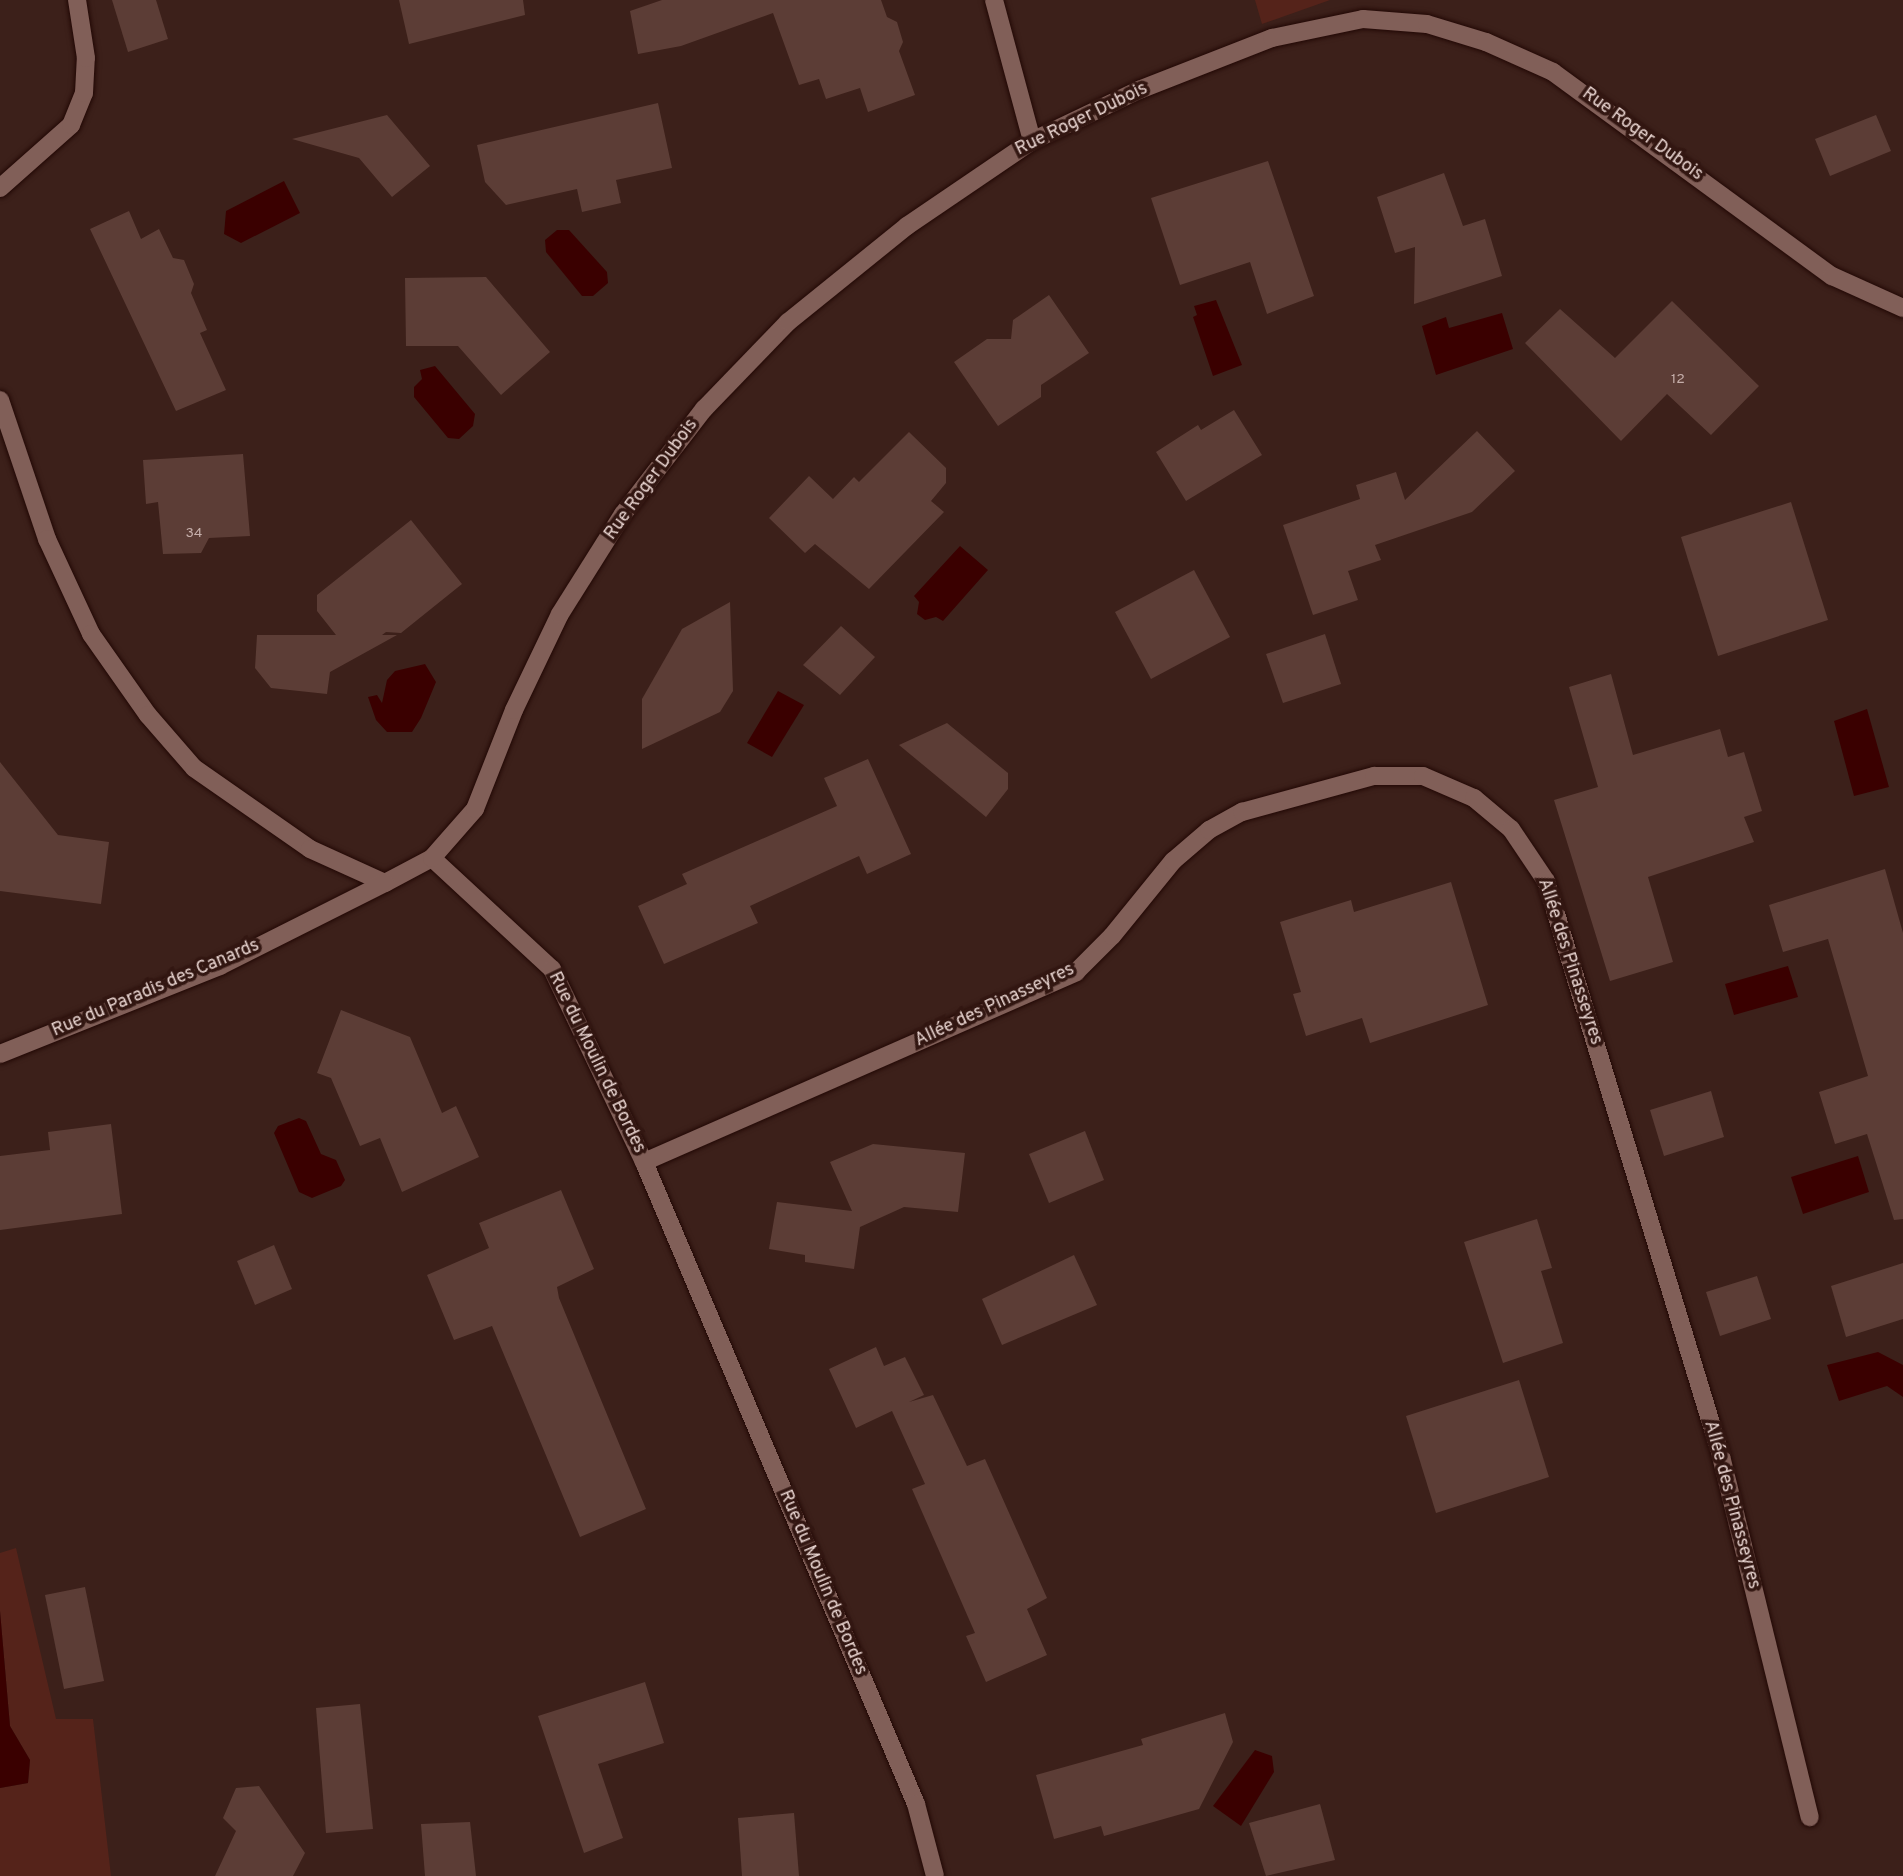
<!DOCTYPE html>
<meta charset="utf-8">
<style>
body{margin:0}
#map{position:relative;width:1903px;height:1876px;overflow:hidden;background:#3c201a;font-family:Overpass,sans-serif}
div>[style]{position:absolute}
.green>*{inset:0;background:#55231a}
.water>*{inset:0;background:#3a0000}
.building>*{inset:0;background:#5c3d36}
.roads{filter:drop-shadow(0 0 2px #220805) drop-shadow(0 0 2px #220805)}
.minor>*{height:18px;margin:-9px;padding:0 9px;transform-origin:9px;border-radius:9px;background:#815f58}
span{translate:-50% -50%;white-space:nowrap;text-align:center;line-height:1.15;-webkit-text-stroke:7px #321611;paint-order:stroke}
.number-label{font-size:14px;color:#c5aeaa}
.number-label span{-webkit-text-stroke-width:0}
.street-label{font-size:18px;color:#e8d4d0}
</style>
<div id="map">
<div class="green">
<div style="clip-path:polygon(1255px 0,1330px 0,1262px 24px)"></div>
<div style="clip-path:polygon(16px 1548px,56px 1719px,93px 1719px,111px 1876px,0 1876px,0 1788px,28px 1783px,30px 1760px,10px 1726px,0 1611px,0 1553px)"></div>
</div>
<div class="water">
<div style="clip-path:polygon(284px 181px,300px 213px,241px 243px,224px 234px,226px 211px)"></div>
<div style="clip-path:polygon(557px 230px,569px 230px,607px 272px,608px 283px,593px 296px,582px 296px,546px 252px,545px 240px)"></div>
<div style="clip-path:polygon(1216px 300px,1242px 365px,1213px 376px,1193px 317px,1197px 315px,1194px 306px)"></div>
<div style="clip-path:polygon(1502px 313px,1513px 349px,1436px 375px,1422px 326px,1446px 317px,1449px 328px)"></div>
<div style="clip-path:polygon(435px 366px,475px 414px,473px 426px,459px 439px,448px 438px,414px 397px,414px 387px,422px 379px,420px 370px)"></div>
<div style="clip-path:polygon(960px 546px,988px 570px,943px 621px,936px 617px,925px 620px,917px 614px,919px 602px,914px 596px)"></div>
<div style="clip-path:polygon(425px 664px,436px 682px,421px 718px,412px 732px,387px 732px,376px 720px,368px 697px,377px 695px,382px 703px,387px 680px,395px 671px)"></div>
<div style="clip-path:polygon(778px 691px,804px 705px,772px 757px,747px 743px)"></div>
<div style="clip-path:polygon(1867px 709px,1889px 787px,1854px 796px,1834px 721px)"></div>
<div style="clip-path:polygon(1788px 966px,1798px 997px,1734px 1015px,1725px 984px)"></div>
<div style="clip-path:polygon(299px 1118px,306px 1121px,321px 1154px,336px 1160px,345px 1180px,341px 1186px,312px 1198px,299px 1192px,274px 1133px,278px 1126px)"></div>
<div style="clip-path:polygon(1858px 1156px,1869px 1192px,1803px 1214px,1791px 1177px)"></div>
<div style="clip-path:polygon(1878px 1352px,1903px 1365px,1903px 1397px,1887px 1386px,1839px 1401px,1827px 1365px)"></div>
<div style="clip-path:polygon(0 1611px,10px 1726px,30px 1760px,28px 1783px,0 1788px)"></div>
<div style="clip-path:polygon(1255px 1750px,1272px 1756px,1274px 1772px,1241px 1826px,1213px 1806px)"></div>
</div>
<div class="building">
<div style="clip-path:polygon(112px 0,156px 0,168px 39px,128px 52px)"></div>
<div style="clip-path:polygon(399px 0,523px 0,525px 15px,409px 44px)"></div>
<div style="clip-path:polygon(662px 0,881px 0,887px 17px,897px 22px,903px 42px,899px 51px,915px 95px,868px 112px,860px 88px,826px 99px,819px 79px,799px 85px,773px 13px,681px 46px,638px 54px,630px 11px)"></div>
<div style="clip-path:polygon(658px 103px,672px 168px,616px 180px,621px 203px,582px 212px,577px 189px,506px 205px,485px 182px,477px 145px)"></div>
<div style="clip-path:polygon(387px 115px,430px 166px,392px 197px,359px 158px,292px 139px)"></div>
<div style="clip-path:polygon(1876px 115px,1891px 151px,1830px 176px,1815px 139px)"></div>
<div style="clip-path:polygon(1268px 161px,1314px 296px,1267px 314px,1250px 262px,1180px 285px,1151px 198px)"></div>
<div style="clip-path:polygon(1444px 173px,1463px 226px,1485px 219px,1502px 276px,1414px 304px,1415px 247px,1395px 253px,1377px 197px)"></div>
<div style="clip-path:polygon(129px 211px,141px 239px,159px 229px,173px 258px,184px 260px,194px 284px,191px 293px,207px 330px,200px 333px,226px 390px,176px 411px,90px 229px)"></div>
<div style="clip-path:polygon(486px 277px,550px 352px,501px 395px,458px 346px,406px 346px,405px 278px)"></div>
<div style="clip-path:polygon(1049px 295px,1089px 353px,1041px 385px,1041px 397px,998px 426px,954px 362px,987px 339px,1011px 339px,1013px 320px)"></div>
<div style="clip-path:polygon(1672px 301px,1759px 386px,1711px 435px,1667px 394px,1621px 441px,1525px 343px,1560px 309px,1615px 358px)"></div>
<div style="clip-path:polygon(1234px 410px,1262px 455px,1186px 501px,1156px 452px,1198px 425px,1201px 430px)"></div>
<div style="clip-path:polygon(1477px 431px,1515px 471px,1472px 512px,1375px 545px,1381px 560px,1348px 571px,1358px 600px,1313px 615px,1283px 525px,1360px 499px,1356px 485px,1396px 472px,1405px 500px)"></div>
<div style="clip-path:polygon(909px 432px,946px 468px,946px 483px,931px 501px,944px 512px,869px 589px,815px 544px,805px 553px,769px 518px,809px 476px,833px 499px,854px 477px,859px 482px)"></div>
<div style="clip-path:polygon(243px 454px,250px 536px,209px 538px,201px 553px,163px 554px,158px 502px,146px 504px,143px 460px)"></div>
<div style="clip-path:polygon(1791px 502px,1828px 620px,1718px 656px,1681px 537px)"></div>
<div style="clip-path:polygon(411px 520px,462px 584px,401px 633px,386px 632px,382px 635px,397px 635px,330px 672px,327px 694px,271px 688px,255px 668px,257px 635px,336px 635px,317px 611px,317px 595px)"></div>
<div style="clip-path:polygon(1194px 570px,1230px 637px,1151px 679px,1115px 612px)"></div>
<div style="clip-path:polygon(730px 602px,733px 691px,720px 712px,642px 749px,642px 699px,682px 629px)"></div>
<div style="clip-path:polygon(841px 626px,875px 657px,840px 695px,803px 665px)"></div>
<div style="clip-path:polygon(1325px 634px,1341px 684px,1283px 703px,1266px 654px)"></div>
<div style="clip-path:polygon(1611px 674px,1633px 755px,1720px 729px,1728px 757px,1744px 752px,1762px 811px,1744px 817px,1754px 842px,1648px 877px,1673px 962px,1610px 981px,1554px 800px,1598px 787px,1569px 687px)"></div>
<div style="clip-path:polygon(947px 723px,1008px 773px,1008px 789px,986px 817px,899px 745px)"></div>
<div style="clip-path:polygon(868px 759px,911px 854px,867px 874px,859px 856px,750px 906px,758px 923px,664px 964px,638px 906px,687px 884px,682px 874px,837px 806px,824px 778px)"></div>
<div style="clip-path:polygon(0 762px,58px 835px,109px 842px,101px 904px,0 891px)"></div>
<div style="clip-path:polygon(1885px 869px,1903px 933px,1903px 1219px,1894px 1220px,1867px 1134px,1835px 1144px,1819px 1092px,1868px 1076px,1828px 939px,1783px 952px,1769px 905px)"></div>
<div style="clip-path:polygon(1451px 882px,1488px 1005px,1370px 1043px,1362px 1018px,1306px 1036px,1293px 994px,1301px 992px,1280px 922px,1351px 900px,1354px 912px)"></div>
<div style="clip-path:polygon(341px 1010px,410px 1037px,442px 1113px,456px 1106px,479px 1157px,402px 1192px,380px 1138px,360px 1146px,331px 1078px,317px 1073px)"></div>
<div style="clip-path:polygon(1711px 1091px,1724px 1137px,1664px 1156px,1650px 1110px)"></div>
<div style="clip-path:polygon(111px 1124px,122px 1214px,0 1230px,0 1156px,50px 1150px,48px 1132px)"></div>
<div style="clip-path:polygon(1085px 1131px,1104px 1180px,1049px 1203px,1029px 1154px)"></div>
<div style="clip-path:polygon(873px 1144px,965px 1153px,958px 1212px,904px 1207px,860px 1227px,854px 1269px,805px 1262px,805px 1255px,769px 1249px,777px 1202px,852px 1211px,830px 1162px)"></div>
<div style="clip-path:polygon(561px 1190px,594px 1269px,557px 1287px,559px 1298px,646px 1509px,580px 1537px,492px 1326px,454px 1340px,427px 1275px,489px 1248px,479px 1223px)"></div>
<div style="clip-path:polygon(1537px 1219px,1552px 1268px,1541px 1271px,1563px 1343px,1503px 1363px,1464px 1242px)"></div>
<div style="clip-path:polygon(274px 1245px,292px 1289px,255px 1305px,237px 1261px)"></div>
<div style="clip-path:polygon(1074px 1255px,1097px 1305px,1002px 1345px,982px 1299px)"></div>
<div style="clip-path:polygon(1903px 1263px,1903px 1319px,1846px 1337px,1831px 1286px)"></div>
<div style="clip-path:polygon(1757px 1276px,1771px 1319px,1720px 1336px,1706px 1292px)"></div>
<div style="clip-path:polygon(876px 1347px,884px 1366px,905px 1357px,924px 1395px,909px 1402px,933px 1395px,967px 1466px,985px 1459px,1047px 1598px,1027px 1609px,1047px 1655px,986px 1682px,966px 1636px,975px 1633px,912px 1489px,925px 1484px,892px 1411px,856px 1428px,829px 1369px)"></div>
<div style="clip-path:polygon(1519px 1380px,1549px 1477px,1436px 1513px,1406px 1416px)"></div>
<div style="clip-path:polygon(85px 1587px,104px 1681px,64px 1689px,45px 1595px)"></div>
<div style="clip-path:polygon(645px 1682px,664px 1743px,598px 1764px,623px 1838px,584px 1853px,538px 1716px)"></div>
<div style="clip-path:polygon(360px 1704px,373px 1829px,326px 1833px,316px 1708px)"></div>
<div style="clip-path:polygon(1225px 1713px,1233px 1742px,1199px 1809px,1104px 1836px,1101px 1826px,1054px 1839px,1036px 1775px,1143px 1745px,1141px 1739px)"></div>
<div style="clip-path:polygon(259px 1786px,305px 1853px,293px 1876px,215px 1876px,236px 1831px,223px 1818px,236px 1788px)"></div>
<div style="clip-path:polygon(1320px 1804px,1335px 1860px,1266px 1876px,1249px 1823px)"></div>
<div style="clip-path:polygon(794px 1813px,799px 1876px,742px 1876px,738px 1818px)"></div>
<div style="clip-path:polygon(470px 1822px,476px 1876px,425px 1876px,421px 1824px)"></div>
</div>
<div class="roads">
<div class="minor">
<div style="left:994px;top:0;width:146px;rotate:74.9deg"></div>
<div style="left:0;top:188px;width:95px;rotate:-41.6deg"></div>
<div style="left:71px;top:125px;width:35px;rotate:-68deg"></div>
<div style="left:84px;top:93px;width:35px;rotate:-87deg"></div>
<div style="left:86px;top:58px;width:59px;rotate:-98.8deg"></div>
<div style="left:0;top:400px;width:147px;rotate:71.3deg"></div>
<div style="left:47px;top:539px;width:105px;rotate:65.1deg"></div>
<div style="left:91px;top:634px;width:99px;rotate:54.9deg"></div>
<div style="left:148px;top:715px;width:70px;rotate:49deg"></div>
<div style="left:194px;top:768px;width:141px;rotate:34.9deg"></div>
<div style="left:310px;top:849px;width:82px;rotate:24.4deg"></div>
<div style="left:385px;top:883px;width:53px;rotate:-28deg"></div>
<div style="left:432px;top:858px;width:163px;rotate:42.8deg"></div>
<div style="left:552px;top:969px;width:214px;rotate:64.5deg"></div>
<div style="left:644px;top:1162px;width:697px;rotate:67.04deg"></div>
<div style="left:916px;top:1804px;width:74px;rotate:75.2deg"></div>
<div style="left:432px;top:858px;width:65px;rotate:-48.7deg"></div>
<div style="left:475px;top:809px;width:106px;rotate:-68.5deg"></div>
<div style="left:514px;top:710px;width:106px;rotate:-64.4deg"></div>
<div style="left:560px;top:614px;width:118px;rotate:-57.8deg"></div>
<div style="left:623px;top:514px;width:133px;rotate:-52.4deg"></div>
<div style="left:704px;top:409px;width:121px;rotate:-46deg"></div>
<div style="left:788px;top:322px;width:153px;rotate:-38.9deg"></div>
<div style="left:907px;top:226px;width:151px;rotate:-34.2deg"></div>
<div style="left:1032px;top:141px;width:119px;rotate:-25.5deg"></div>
<div style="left:1139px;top:90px;width:143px;rotate:-21.4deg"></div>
<div style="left:1272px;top:38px;width:93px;rotate:-11.8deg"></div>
<div style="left:1363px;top:19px;width:64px;rotate:4.5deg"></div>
<div style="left:1427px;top:24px;width:62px;rotate:17deg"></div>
<div style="left:1486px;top:42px;width:73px;rotate:24.1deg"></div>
<div style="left:1553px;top:72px;width:346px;rotate:36.2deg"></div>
<div style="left:1832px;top:276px;width:78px;rotate:24.3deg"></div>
<div style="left:0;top:1054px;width:237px;rotate:-21.8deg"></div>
<div style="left:220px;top:966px;width:185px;rotate:-26.7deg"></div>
<div style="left:644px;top:1162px;width:472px;rotate:-23.7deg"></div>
<div style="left:1076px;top:972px;width:51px;rotate:-45deg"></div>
<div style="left:1112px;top:936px;width:97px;rotate:-50.9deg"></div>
<div style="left:1173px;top:861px;width:48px;rotate:-40.7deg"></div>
<div style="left:1209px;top:830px;width:38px;rotate:-29deg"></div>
<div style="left:1242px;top:812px;width:137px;rotate:-15.3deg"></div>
<div style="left:1374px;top:776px;width:49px"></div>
<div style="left:1423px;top:776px;width:56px;rotate:23.3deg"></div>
<div style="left:1474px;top:798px;width:48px;rotate:40deg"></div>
<div style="left:1511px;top:829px;width:63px;rotate:56.1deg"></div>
<div style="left:1546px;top:881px;width:601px;rotate:73.07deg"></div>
<div style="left:1721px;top:1456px;width:372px;rotate:76.2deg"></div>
</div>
</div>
<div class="number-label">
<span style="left:1678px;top:380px">12</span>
<span style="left:194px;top:534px">34</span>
</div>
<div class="street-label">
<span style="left:1082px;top:120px;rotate:-26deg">Rue Roger Dubois</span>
<span style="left:1642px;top:135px;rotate:36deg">Rue Roger Dubois</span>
<span style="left:652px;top:480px;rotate:-54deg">Rue Roger Dubois</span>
<span style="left:1569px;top:962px;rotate:72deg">Allée des Pinasseyres</span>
<span style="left:156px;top:989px;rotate:-23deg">Rue du Paradis des Canards</span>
<span style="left:995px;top:1006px;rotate:-25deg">Allée des Pinasseyres</span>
<span style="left:596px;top:1063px;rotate:64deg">Rue du Moulin de Bordes</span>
<span style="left:1731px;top:1505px;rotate:75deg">Allée des Pinasseyres</span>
<span style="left:822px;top:1583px;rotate:67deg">Rue du Moulin de Bordes</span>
</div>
</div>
